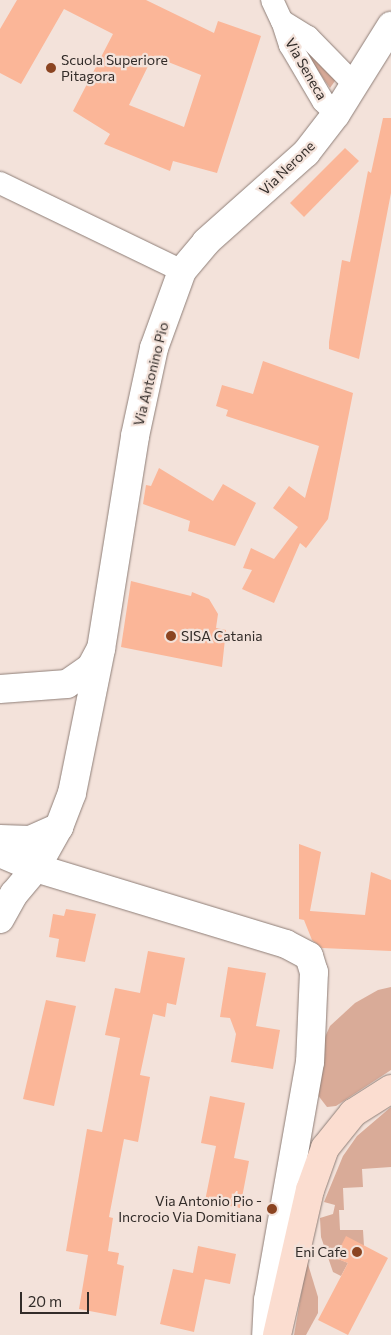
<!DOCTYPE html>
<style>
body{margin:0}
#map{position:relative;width:391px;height:1335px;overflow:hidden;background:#f3e2da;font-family:Commissioner,sans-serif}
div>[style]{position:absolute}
.green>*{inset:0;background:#d9ab98}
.building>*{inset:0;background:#fbb698}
.roads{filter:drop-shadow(0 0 1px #8e7e77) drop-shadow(0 0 1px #8e7e77)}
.street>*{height:22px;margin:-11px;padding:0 11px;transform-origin:11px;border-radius:11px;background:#fff}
.secondary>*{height:28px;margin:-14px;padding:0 14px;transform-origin:14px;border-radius:14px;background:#fff}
.primary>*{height:28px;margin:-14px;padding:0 14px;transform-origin:14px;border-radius:14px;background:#fbddd0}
.dots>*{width:14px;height:14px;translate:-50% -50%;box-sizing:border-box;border:2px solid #f3e2da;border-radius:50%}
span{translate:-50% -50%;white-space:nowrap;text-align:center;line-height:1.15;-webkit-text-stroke:4.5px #f3e2da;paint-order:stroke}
.poi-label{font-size:14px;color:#322c29}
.left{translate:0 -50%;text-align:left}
.right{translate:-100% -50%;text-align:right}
.street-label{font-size:14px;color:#322c29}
.scale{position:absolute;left:20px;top:1292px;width:69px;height:22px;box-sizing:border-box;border:2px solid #322c29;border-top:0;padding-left:6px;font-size:15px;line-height:18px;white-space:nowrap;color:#322c29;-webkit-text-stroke:4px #f3e2da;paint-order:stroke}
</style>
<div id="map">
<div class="green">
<div style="clip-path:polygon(295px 38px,337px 78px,330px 88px)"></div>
<div style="clip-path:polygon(391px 987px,391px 1070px,336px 1106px,327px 1107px,317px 1094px,320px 1048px,330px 1026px,355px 1003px,378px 990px)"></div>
<div style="clip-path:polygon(391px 1107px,391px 1167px,362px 1169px,363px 1187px,343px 1188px,344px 1210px,339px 1210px,340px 1230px,363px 1230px,364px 1246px,336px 1258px,348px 1263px,341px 1276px,333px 1272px,321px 1237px,320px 1218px,333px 1214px,335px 1205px,324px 1202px,343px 1156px,357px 1136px)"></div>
<div style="clip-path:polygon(307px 1261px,318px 1297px,318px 1313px,306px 1335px,294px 1335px)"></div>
</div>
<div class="building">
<div style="clip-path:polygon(evenodd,17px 0,146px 0,214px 33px,218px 21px,261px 36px,217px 173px,173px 161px,170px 171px,104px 144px,110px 134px,73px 111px,113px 34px,64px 9px,21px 84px,0 73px,0 29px,17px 0,153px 56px,201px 75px,184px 127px,129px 105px,153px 56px)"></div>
<div style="clip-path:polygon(383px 118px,391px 118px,391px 193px,359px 359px,329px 349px,329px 342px,342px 260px,350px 262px,368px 171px,371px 173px)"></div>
<div style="clip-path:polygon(345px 148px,359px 161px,304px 217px,290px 203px)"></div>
<div style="clip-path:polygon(263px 361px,353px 393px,328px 519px,306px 548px,300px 543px,274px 603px,242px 589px,252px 570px,243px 568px,251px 548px,274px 559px,298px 527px,273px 508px,289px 486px,305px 498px,319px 446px,226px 416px,228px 410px,216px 406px,222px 385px,253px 394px)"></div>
<div style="clip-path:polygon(159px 468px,213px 501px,223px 484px,256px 503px,235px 546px,188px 531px,190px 521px,143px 504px,146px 485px,151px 486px)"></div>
<div style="clip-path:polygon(131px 581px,191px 596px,192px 592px,209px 599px,218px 614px,216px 628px,226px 630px,222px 667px,121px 647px)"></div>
<div style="clip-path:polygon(299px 844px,321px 852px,310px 911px,365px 915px,371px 872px,391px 880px,391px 951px,322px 948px,312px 940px,304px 920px,299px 919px)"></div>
<div style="clip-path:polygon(66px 909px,96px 914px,85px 962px,56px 957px,59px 939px,49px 937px,53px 914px,64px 916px)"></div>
<div style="clip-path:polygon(148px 951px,185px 958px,176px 1005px,167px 1003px,165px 1017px,153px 1014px,140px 1075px,150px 1077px,138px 1142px,124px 1139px,109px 1217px,113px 1218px,108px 1251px,119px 1253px,117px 1264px,124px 1266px,116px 1316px,79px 1309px,88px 1255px,66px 1251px,87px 1129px,102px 1132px,120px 1038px,105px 1035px,115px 988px,140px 993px)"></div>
<div style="clip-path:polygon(228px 967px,266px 973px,256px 1026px,280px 1030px,273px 1069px,231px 1062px,236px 1034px,230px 1018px,220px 1017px)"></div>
<div style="clip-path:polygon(46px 1000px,76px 1006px,54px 1106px,23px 1099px)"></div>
<div style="clip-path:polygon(210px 1096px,245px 1103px,234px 1158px,249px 1161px,240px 1208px,205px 1201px,216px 1146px,201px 1143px)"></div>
<div style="clip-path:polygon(346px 1236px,388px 1258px,348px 1335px,318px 1320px,348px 1263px,335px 1258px)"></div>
<div style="clip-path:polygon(198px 1246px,236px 1254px,230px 1284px,205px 1279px,194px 1332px,160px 1324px,173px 1269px,193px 1273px)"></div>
</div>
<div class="roads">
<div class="street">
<div style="left:272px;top:0;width:23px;rotate:65deg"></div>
<div style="left:336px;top:114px;width:18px;rotate:-135deg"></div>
<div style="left:323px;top:101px;width:65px;rotate:-120.5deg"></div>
<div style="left:290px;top:45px;width:25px;rotate:-108deg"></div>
<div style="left:282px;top:21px;width:31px;rotate:32deg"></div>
<div style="left:308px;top:37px;width:67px;rotate:45.6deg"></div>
<div style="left:0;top:183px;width:202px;rotate:25.8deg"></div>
</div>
<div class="secondary">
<div style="left:0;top:689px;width:67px;rotate:-4.3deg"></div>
<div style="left:67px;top:684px;width:29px;rotate:-35deg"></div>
<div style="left:91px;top:667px;width:17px;rotate:-62deg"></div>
<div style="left:0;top:839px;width:30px;rotate:2deg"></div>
<div style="left:30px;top:840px;width:32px;rotate:-24deg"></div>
<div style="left:0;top:853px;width:39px;rotate:23deg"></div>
<div style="left:36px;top:868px;width:261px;rotate:16.9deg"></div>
<div style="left:286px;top:944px;width:26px;rotate:28deg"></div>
<div style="left:309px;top:956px;width:17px;rotate:73deg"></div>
<div style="left:314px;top:972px;width:90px;rotate:92.5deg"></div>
<div style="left:310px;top:1062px;width:242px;rotate:100deg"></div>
<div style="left:268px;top:1300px;width:35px;rotate:93deg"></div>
<div style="left:0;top:919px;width:29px;rotate:-61deg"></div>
<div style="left:14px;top:894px;width:34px;rotate:-50deg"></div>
<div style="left:36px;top:868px;width:47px;rotate:-60.7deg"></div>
<div style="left:59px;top:827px;width:36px;rotate:-69deg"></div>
<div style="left:72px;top:793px;width:147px;rotate:-78.6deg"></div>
<div style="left:101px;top:649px;width:216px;rotate:-80.9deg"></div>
<div style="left:135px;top:436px;width:90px;rotate:-77.8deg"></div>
<div style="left:154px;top:348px;width:82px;rotate:-70deg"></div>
<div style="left:182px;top:271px;width:38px;rotate:-50deg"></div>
<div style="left:206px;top:242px;width:134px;rotate:-41.7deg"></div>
<div style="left:306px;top:153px;width:49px;rotate:-52.4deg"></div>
<div style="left:336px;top:114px;width:104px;rotate:-58deg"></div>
</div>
<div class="primary">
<div style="left:277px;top:1335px;width:149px;rotate:-77.2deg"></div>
<div style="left:310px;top:1190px;width:45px;rotate:-70.3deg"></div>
<div style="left:325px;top:1148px;width:45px;rotate:-51.3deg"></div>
<div style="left:353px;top:1113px;width:45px;rotate:-32.3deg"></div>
</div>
</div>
<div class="dots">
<div style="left:51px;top:68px;background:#8b4421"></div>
<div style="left:171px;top:636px;background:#8b4421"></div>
<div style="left:272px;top:1209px;background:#8b4421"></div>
<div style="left:357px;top:1252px;background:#8b4421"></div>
</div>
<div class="poi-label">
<span class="left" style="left:61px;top:68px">Scuola Superiore<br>Pitagora</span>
<span class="left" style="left:181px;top:636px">SISA Catania</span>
<span class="right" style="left:262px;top:1209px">Via Antonio Pio -<br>Incrocio Via Domitiana</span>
<span class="right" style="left:347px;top:1252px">Eni Cafe</span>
</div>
<div class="street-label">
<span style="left:306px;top:69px;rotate:60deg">Via Seneca</span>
<span style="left:287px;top:168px;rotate:-44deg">Via Nerone</span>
<span style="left:151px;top:374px;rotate:-76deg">Via Antonino Pio</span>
</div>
<div class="scale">20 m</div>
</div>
